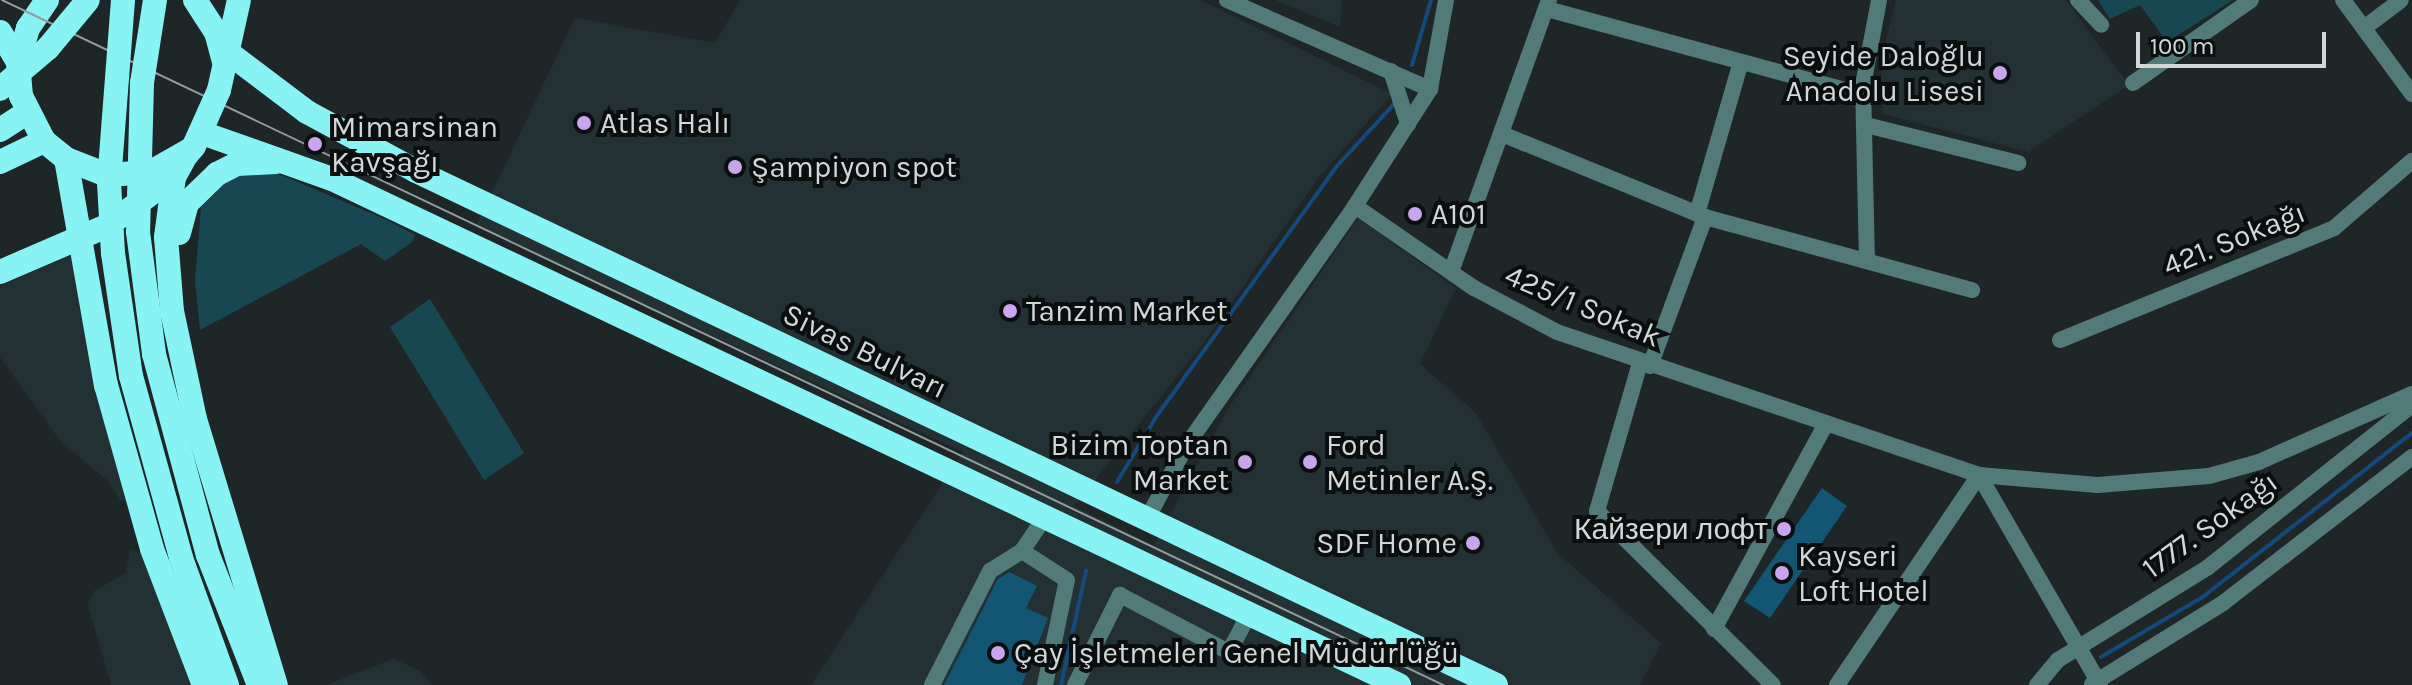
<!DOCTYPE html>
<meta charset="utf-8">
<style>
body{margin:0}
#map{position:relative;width:2412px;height:685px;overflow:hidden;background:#1f2627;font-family:Karla,sans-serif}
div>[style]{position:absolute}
.built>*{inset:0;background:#243134}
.green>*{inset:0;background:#184751}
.stream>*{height:4px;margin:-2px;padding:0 2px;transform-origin:2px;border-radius:2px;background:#14497b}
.building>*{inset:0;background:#125673}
.minor>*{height:16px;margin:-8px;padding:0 8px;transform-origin:8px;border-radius:8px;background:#517a79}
.highway>*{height:24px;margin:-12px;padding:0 12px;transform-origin:12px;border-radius:12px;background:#87f3f3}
.tram>*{height:2px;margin:-1px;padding:0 1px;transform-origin:1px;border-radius:1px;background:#959b9c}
.highway-bridge>*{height:24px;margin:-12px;padding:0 12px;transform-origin:12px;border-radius:12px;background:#87f3f3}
.dots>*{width:22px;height:22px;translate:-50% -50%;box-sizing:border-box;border:4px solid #0b0e0f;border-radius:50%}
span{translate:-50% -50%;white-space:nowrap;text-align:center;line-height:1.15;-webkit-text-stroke:8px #0b0e0f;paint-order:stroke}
.poi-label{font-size:30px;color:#d2d7d8}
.right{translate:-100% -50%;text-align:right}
.left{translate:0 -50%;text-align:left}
.street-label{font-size:30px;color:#d2d7d8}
.scale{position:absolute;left:2136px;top:32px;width:190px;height:36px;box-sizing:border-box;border:4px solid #d2d7d8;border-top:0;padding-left:10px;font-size:24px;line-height:28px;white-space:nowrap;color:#d2d7d8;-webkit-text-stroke:6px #0b0e0f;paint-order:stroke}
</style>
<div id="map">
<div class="built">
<div style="clip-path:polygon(740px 0,1201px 0,1392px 94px,1319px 177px,1205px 341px,1074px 506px,1154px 545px,1226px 412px,1358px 218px,1456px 288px,1420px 364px,1476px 413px,1558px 554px,1661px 643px,1640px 685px,811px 685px,963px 452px,476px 226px,575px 18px,715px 43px)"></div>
<div style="clip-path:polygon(1275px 0,1342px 0,1340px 27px)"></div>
<div style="clip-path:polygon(1896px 0,2066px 0,2129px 85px,2028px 152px,1883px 114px,1881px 61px)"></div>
<div style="clip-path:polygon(74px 250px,135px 500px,121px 501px,107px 480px,61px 442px,0 357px,0 287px)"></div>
<div style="clip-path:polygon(130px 550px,153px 557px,201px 685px,111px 685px,88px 605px,94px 591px,126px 573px)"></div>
<div style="clip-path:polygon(393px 659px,419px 670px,433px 685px,326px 685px)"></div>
</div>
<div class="green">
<div style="clip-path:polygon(2098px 0,2233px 0,2167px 42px,2140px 5px,2110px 19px)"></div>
<div style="clip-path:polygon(274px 172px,387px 220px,415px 235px,412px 242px,385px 261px,361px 244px,200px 330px,195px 281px,201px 207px,233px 176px)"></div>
<div style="clip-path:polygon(430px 299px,524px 453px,484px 480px,390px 327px)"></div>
</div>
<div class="stream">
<div style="left:1412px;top:65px;width:68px;rotate:-73.7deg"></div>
<div style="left:1117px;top:482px;width:76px;rotate:-59deg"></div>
<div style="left:1156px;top:417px;width:308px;rotate:-54.2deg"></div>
<div style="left:1336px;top:167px;width:88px;rotate:-47.3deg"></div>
<div style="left:2101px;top:657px;width:120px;rotate:-30.6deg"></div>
<div style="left:2204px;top:596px;width:264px;rotate:-38.1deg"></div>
<div style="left:1061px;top:685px;width:117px;rotate:-77.6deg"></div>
</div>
<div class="building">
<div style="clip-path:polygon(1822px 488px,1847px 506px,1770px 618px,1744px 601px)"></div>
<div style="clip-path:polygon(1009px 572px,1037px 586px,1026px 608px,1048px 618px,1022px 685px,944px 685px,998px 579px)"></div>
</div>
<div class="minor">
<div style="left:1227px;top:0;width:222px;rotate:23.7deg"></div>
<div style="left:2078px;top:0;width:34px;rotate:47deg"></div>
<div style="left:2343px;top:0;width:117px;rotate:53.7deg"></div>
<div style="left:1547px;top:9px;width:327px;rotate:15.2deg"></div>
<div style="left:2364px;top:28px;width:46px;rotate:-37.1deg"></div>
<div style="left:1391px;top:71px;width:56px;rotate:72.2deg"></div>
<div style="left:2133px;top:83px;width:144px;rotate:-35.1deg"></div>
<div style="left:1866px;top:125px;width:157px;rotate:14deg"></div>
<div style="left:1502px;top:134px;width:219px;rotate:22.2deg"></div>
<div style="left:1705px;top:217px;width:277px;rotate:15.3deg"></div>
<div style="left:1355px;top:206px;width:139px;rotate:-57.3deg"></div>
<div style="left:1430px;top:89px;width:90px;rotate:-79.8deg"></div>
<div style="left:1697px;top:214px;width:155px;rotate:-73.9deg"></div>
<div style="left:1867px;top:261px;width:176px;rotate:-91.3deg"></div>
<div style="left:1863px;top:85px;width:86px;rotate:-79.3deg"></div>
<div style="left:1451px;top:272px;width:289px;rotate:-70.2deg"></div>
<div style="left:2060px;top:340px;width:296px;rotate:-22.2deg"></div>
<div style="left:2334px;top:228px;width:103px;rotate:-40.7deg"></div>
<div style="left:1640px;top:363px;width:154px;rotate:106.2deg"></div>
<div style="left:1597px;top:511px;width:247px;rotate:44.7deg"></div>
<div style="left:1650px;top:366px;width:159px;rotate:-69.7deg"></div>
<div style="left:1146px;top:521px;width:85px;rotate:-61.9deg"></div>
<div style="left:1186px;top:446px;width:294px;rotate:-54.8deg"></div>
<div style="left:1355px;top:206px;width:145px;rotate:34.6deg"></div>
<div style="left:1474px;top:288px;width:94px;rotate:27.9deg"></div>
<div style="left:1557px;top:332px;width:446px;rotate:18.7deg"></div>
<div style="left:1979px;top:475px;width:242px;rotate:60deg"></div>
<div style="left:1714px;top:629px;width:234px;rotate:-61.4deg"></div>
<div style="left:2092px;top:684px;width:154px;rotate:-31.7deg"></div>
<div style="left:2223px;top:603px;width:239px;rotate:-37.7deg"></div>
<div style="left:932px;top:685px;width:128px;rotate:-63deg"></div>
<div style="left:990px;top:571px;width:38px;rotate:-32deg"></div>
<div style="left:1045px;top:685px;width:107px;rotate:-78.2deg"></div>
<div style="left:1067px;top:580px;width:54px;rotate:-147.2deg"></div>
<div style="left:1022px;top:551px;width:41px;rotate:-55.9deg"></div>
<div style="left:1075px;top:685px;width:101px;rotate:-63.4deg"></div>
<div style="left:1120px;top:595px;width:123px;rotate:27.6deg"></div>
<div style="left:1229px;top:652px;width:43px;rotate:-62.2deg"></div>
<div style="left:1837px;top:685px;width:254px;rotate:-55.9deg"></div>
<div style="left:1979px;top:475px;width:119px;rotate:4.8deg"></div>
<div style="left:2098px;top:485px;width:111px;rotate:-4.6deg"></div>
<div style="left:2209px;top:476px;width:52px;rotate:-15.6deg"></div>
<div style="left:2259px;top:462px;width:167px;rotate:-24deg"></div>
<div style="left:2037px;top:685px;width:33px;rotate:-50deg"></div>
<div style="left:2058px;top:660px;width:175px;rotate:-31.7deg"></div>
<div style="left:2207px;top:568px;width:262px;rotate:-38.5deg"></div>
</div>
<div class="highway">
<div style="left:47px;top:0;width:34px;rotate:124deg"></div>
<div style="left:28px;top:28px;width:35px;rotate:106deg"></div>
<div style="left:18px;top:62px;width:34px;rotate:85deg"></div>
<div style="left:21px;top:96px;width:51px;rotate:62.9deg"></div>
<div style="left:44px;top:141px;width:28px;rotate:39deg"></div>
<div style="left:66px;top:159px;width:44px;rotate:21.3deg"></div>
<div style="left:107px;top:175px;width:44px;rotate:-3.9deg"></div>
<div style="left:151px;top:172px;width:43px;rotate:-29.6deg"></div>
<div style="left:195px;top:0;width:38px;rotate:57deg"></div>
<div style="left:216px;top:32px;width:31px;rotate:75deg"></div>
<div style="left:0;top:32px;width:35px;rotate:59deg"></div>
<div style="left:221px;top:47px;width:108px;rotate:37.1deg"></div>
<div style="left:307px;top:112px;width:124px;rotate:28.4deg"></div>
<div style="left:416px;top:171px;width:1196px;rotate:25.45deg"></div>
<div style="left:0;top:130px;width:31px;rotate:-33deg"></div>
<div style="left:205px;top:134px;width:135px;rotate:19.5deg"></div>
<div style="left:332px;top:179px;width:1181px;rotate:25.37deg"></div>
<div style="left:66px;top:159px;width:230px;rotate:80deg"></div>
<div style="left:106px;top:385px;width:170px;rotate:74.3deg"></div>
<div style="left:152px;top:549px;width:146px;rotate:69.1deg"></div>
<div style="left:183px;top:161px;width:18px;rotate:119deg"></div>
<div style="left:174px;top:177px;width:61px;rotate:97.6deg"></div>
<div style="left:166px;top:237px;width:74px;rotate:85.4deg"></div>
<div style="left:172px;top:311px;width:110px;rotate:78deg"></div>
<div style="left:195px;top:419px;width:278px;rotate:73.1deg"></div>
<div style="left:0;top:162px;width:49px;rotate:-25.5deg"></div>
<div style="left:179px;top:233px;width:31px;rotate:-75deg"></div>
<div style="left:187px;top:203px;width:42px;rotate:-44deg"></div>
<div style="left:217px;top:174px;width:22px;rotate:-27deg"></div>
<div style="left:237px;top:164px;width:39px;rotate:-3deg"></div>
<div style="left:208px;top:555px;width:140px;rotate:68.6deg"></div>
<div style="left:181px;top:558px;width:135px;rotate:70.1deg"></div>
</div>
<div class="tram">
<div style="left:2px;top:0;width:1596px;rotate:25.42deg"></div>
</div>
<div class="highway-bridge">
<div style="left:123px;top:0;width:183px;rotate:94.4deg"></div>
<div style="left:109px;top:182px;width:71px;rotate:86.8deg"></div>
<div style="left:113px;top:253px;width:124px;rotate:81.7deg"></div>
<div style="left:131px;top:376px;width:189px;rotate:74.6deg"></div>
<div style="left:155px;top:0;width:84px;rotate:98.9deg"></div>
<div style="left:142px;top:83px;width:149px;rotate:91.5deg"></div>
<div style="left:138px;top:232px;width:123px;rotate:82.5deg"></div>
<div style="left:154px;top:354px;width:208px;rotate:75deg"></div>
<div style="left:0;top:89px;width:63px;rotate:-40.5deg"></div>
<div style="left:48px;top:48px;width:62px;rotate:-50.2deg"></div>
<div style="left:0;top:272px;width:116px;rotate:-23.3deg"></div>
<div style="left:107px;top:226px;width:66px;rotate:-36.3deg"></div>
<div style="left:160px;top:187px;width:53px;rotate:-50.3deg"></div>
<div style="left:194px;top:146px;width:61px;rotate:-65.9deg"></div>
<div style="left:219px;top:90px;width:92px;rotate:-77.5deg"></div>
</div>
<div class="dots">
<div style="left:2000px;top:73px;background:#c9a5ee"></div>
<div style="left:584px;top:123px;background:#c9a5ee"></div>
<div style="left:315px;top:144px;background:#c9a5ee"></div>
<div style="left:735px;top:167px;background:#c9a5ee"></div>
<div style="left:1415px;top:214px;background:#c9a5ee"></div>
<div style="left:1010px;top:311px;background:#c9a5ee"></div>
<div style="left:1245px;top:462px;background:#c9a5ee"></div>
<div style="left:1310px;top:462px;background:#c9a5ee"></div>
<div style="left:1784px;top:529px;background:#c9a5ee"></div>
<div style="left:1473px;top:543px;background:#c9a5ee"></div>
<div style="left:1782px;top:573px;background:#c9a5ee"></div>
<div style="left:998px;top:653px;background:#c9a5ee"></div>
</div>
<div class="poi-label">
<span class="right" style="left:1984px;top:73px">Seyide Daloğlu<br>Anadolu Lisesi</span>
<span class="left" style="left:600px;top:123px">Atlas Halı</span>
<span class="left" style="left:331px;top:144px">Mimarsinan<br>Kavşağı</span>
<span class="left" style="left:751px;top:167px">Şampiyon spot</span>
<span class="left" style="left:1431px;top:214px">A101</span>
<span class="left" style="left:1026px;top:311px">Tanzim Market</span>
<span class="right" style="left:1229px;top:462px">Bizim Toptan<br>Market</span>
<span class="left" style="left:1326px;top:462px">Ford<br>Metinler A.Ş.</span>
<span class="right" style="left:1768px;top:529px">Кайзери лофт</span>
<span class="right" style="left:1457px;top:543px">SDF Home</span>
<span class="left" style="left:1798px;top:573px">Kayseri<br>Loft Hotel</span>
<span class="left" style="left:1014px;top:653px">Çay İşletmeleri Genel Müdürlüğü</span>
</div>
<div class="street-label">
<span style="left:2234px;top:239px;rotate:-22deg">421. Sokağı</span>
<span style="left:1583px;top:306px;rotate:23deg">425/1 Sokak</span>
<span style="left:865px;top:351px;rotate:26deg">Sivas Bulvarı</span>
<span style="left:2210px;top:525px;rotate:-36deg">1777. Sokağı</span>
</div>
<div class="scale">100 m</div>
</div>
